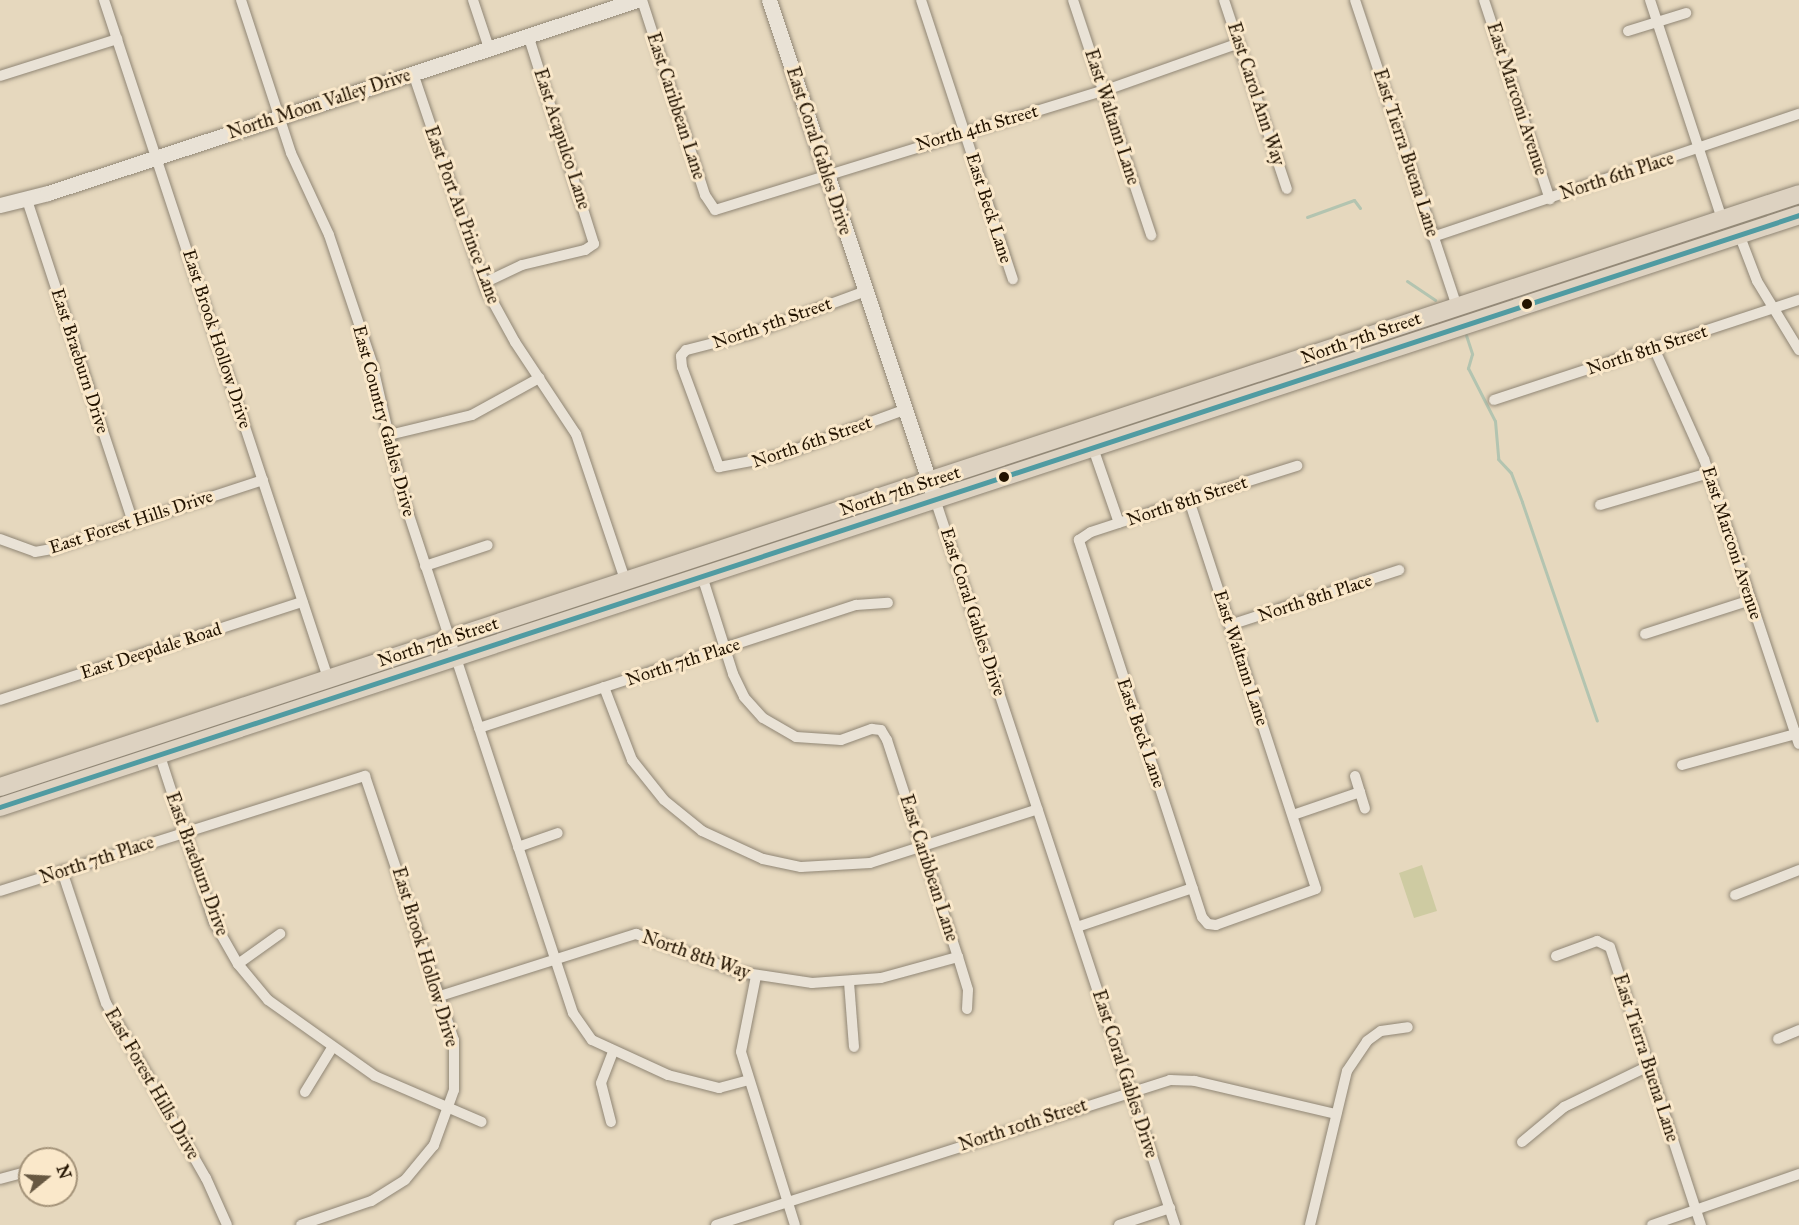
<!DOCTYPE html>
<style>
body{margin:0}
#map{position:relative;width:1799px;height:1225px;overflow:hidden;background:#e6d8be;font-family:"IM FELL Great Primer",serif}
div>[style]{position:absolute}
.green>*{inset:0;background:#cecba2}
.stream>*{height:3px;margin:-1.5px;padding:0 1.5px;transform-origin:1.5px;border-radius:1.5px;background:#b3c4b0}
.roads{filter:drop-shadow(0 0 2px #908675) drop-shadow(0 0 2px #908675)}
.street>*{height:10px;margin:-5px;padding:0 5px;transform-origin:5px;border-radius:5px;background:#e9e2d6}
.secondary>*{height:15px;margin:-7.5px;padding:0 7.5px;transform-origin:7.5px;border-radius:7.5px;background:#e9e2d6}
.primary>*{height:18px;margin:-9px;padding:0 9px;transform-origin:9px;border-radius:9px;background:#ddd2c1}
.bus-1>*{height:4.5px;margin:-2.25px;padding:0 2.25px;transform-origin:2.25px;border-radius:2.25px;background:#509ba2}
.dots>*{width:16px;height:16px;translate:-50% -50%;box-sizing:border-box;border:3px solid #fae8ca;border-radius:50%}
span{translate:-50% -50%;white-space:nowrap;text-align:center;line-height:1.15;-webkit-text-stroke:6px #fae8ca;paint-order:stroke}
.street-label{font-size:18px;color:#221300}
.north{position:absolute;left:18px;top:1147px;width:60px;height:60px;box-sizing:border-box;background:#fae8ca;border:2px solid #a49379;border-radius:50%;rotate:72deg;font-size:16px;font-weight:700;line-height:24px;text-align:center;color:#221300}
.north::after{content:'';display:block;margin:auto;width:21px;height:27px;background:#675842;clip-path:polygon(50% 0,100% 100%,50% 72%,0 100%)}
</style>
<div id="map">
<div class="green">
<div style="clip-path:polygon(1422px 865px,1437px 911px,1414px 918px,1399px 873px)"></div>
</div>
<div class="stream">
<div style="left:1307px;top:217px;width:50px;rotate:-19.9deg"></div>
<div style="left:1354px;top:200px;width:10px;rotate:53deg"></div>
<div style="left:1407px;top:281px;width:34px;rotate:34deg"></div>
<div style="left:1466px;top:335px;width:20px;rotate:72deg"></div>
<div style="left:1472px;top:354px;width:15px;rotate:106deg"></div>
<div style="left:1468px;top:368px;width:59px;rotate:63deg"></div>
<div style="left:1495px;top:421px;width:38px;rotate:85deg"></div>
<div style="left:1498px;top:459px;width:19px;rotate:47deg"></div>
<div style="left:1511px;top:473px;width:31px;rotate:69deg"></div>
<div style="left:1522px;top:502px;width:231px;rotate:71.1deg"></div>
</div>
<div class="roads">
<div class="street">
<div style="left:104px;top:0;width:714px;rotate:71.72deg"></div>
<div style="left:241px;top:0;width:161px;rotate:71.9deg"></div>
<div style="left:291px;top:153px;width:90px;rotate:65.1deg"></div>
<div style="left:329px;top:235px;width:135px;rotate:71.4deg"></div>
<div style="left:372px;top:363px;width:141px;rotate:76.9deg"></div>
<div style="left:404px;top:500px;width:540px;rotate:71.77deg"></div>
<div style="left:573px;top:1013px;width:33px;rotate:55deg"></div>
<div style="left:592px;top:1040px;width:84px;rotate:24.7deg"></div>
<div style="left:668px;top:1075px;width:53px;rotate:14.3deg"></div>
<div style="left:719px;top:1088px;width:30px;rotate:-15deg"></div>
<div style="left:473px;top:0;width:51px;rotate:71.6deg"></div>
<div style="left:642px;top:0;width:205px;rotate:72.1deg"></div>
<div style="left:705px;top:195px;width:18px;rotate:56deg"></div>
<div style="left:715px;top:210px;width:406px;rotate:-17.1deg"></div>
<div style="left:1103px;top:91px;width:144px;rotate:-19.4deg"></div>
<div style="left:921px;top:0;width:294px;rotate:71.8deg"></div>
<div style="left:1073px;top:0;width:248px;rotate:71.6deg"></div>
<div style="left:1224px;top:0;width:199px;rotate:71.6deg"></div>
<div style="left:1355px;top:0;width:323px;rotate:71.6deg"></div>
<div style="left:1484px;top:0;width:210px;rotate:71.7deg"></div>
<div style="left:1650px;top:0;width:231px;rotate:71.8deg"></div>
<div style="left:1628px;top:31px;width:61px;rotate:-17.2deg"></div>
<div style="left:413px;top:73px;width:230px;rotate:71.3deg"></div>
<div style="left:487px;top:291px;width:58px;rotate:61.2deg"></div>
<div style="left:515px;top:342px;width:110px;rotate:56.5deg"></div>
<div style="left:576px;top:434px;width:154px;rotate:71.4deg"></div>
<div style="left:0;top:76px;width:123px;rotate:-17.5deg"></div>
<div style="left:27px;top:200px;width:339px;rotate:71.8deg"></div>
<div style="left:1739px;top:234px;width:50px;rotate:69deg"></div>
<div style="left:1757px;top:281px;width:81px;rotate:58.7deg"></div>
<div style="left:1433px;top:237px;width:386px;rotate:-18.6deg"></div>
<div style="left:484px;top:283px;width:42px;rotate:-25.3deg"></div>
<div style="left:522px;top:265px;width:65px;rotate:-13.4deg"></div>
<div style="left:585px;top:250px;width:11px;rotate:-34deg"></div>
<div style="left:594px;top:244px;width:219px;rotate:-107.5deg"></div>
<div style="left:866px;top:291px;width:125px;rotate:159.8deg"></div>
<div style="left:749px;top:334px;width:65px;rotate:165.7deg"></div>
<div style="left:686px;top:350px;width:8px;rotate:130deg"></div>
<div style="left:681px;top:356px;width:11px;rotate:85deg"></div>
<div style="left:682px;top:367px;width:107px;rotate:69.7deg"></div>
<div style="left:719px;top:467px;width:60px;rotate:-10.6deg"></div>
<div style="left:778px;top:456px;width:134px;rotate:-20.1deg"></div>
<div style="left:1654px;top:348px;width:122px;rotate:65.8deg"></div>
<div style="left:1704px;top:459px;width:300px;rotate:71.6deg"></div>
<div style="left:1494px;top:400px;width:321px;rotate:-18.2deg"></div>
<div style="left:389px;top:435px;width:85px;rotate:-13.5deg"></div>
<div style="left:472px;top:415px;width:77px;rotate:-28.9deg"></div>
<div style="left:1093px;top:448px;width:79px;rotate:70.9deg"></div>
<div style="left:935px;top:499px;width:765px;rotate:71.71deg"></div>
<div style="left:1189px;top:500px;width:409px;rotate:71.9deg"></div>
<div style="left:1316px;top:889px;width:106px;rotate:160.2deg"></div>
<div style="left:1216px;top:925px;width:8px;rotate:-173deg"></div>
<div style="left:1208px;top:924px;width:9px;rotate:-131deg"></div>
<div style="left:1202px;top:917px;width:397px;rotate:-108.1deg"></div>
<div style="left:1079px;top:540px;width:14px;rotate:-34deg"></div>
<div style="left:1091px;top:532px;width:116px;rotate:-18.1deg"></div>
<div style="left:1201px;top:496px;width:101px;rotate:-17.4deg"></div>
<div style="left:1600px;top:505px;width:114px;rotate:-16.4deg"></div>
<div style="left:0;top:539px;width:37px;rotate:20deg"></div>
<div style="left:35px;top:552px;width:17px;rotate:-10deg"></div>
<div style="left:52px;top:549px;width:222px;rotate:-18.1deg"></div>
<div style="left:425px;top:566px;width:66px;rotate:-18.4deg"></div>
<div style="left:702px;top:576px;width:103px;rotate:72.4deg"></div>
<div style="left:733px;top:674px;width:25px;rotate:64deg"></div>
<div style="left:744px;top:697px;width:28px;rotate:48deg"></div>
<div style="left:763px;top:718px;width:38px;rotate:30deg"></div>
<div style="left:796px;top:737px;width:45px;rotate:3.8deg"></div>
<div style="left:841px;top:740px;width:33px;rotate:-20deg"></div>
<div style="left:872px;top:729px;width:9px;rotate:6deg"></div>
<div style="left:881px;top:730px;width:12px;rotate:59deg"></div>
<div style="left:887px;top:740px;width:228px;rotate:71.9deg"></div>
<div style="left:958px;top:957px;width:34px;rotate:73deg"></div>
<div style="left:968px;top:990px;width:19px;rotate:93deg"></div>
<div style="left:1230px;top:625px;width:178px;rotate:-18deg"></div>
<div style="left:1645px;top:634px;width:111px;rotate:-17.8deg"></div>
<div style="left:604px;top:687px;width:78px;rotate:69deg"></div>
<div style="left:632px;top:760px;width:51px;rotate:51.3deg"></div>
<div style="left:664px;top:800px;width:49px;rotate:39.2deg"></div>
<div style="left:702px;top:831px;width:67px;rotate:24.7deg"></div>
<div style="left:763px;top:859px;width:39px;rotate:12deg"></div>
<div style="left:801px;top:867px;width:69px;rotate:-3.3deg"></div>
<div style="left:870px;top:863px;width:176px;rotate:-17.8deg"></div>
<div style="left:0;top:700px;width:318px;rotate:-18deg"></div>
<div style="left:479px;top:728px;width:397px;rotate:-18.1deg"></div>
<div style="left:856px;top:605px;width:32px;rotate:-4deg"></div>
<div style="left:159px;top:753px;width:178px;rotate:72deg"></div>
<div style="left:214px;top:922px;width:48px;rotate:60.3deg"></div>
<div style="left:238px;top:964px;width:47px;rotate:50.2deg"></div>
<div style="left:268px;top:1000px;width:131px;rotate:35.4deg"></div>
<div style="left:375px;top:1076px;width:116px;rotate:23.3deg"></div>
<div style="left:1682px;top:765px;width:121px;rotate:-15.3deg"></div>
<div style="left:1355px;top:776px;width:34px;rotate:73deg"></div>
<div style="left:1293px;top:815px;width:71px;rotate:-18.9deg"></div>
<div style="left:518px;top:847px;width:42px;rotate:-19.3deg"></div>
<div style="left:62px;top:871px;width:139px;rotate:71.6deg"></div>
<div style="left:106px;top:1003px;width:202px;rotate:60.3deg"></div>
<div style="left:206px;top:1178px;width:51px;rotate:65.9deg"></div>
<div style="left:0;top:891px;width:383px;rotate:-17.5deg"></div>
<div style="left:365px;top:776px;width:279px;rotate:71.4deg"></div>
<div style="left:454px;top:1040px;width:50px;rotate:90deg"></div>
<div style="left:454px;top:1090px;width:59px;rotate:110deg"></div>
<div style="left:434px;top:1145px;width:45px;rotate:129.6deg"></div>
<div style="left:405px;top:1180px;width:40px;rotate:148deg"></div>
<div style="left:371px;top:1201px;width:74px;rotate:161.1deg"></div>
<div style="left:1735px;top:895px;width:69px;rotate:-21.3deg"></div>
<div style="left:1077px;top:927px;width:122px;rotate:-18.6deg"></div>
<div style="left:1556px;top:956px;width:44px;rotate:-20.1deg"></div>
<div style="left:1597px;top:941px;width:14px;rotate:25deg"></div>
<div style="left:1610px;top:947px;width:293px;rotate:71.9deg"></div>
<div style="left:238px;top:964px;width:52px;rotate:-35.5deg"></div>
<div style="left:756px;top:976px;width:77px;rotate:101.2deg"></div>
<div style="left:741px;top:1052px;width:181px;rotate:72.7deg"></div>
<div style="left:849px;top:982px;width:65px;rotate:85.6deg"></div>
<div style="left:440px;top:996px;width:206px;rotate:-17.6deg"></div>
<div style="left:636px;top:934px;width:110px;rotate:20.3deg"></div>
<div style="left:739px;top:972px;width:74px;rotate:8.6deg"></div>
<div style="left:812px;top:983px;width:69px;rotate:-4.1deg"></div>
<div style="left:881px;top:978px;width:80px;rotate:-15.3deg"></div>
<div style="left:1778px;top:1039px;width:23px;rotate:-23deg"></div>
<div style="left:305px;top:1092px;width:52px;rotate:-58.5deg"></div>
<div style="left:611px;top:1122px;width:40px;rotate:-104.4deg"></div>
<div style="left:601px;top:1083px;width:34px;rotate:-69deg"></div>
<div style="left:1522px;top:1142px;width:55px;rotate:-39.8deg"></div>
<div style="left:1564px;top:1107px;width:94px;rotate:-25.8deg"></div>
<div style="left:0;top:1179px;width:31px;rotate:-15deg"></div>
<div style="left:716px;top:1225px;width:477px;rotate:-17.7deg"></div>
<div style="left:1170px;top:1080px;width:25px;rotate:2deg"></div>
<div style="left:1195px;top:1081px;width:145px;rotate:13.2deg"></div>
<div style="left:1119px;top:1225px;width:54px;rotate:-18.4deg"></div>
<div style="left:1310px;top:1225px;width:158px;rotate:-76.5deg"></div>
<div style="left:1347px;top:1071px;width:36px;rotate:-56deg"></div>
<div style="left:1367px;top:1041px;width:17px;rotate:-36deg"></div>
<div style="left:1381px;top:1031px;width:27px;rotate:-8deg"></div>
<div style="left:1652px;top:1225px;width:156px;rotate:-19.1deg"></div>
</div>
<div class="secondary">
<div style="left:769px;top:0;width:526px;rotate:71.6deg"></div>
<div style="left:0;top:205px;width:49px;rotate:-14deg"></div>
<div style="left:48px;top:193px;width:620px;rotate:-18.14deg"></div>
</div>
<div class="primary">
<div style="left:0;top:787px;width:1894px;rotate:-18.24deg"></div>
<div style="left:0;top:807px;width:1894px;rotate:-18.21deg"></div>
</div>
</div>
<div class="bus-1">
<div style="left:0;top:807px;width:1894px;rotate:-18.21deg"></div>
</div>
<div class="dots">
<div style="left:1527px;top:304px;background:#221300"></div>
<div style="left:1004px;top:477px;background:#221300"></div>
</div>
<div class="street-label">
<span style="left:1256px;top:94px;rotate:72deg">East Carol Ann Way</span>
<span style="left:1517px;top:99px;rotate:72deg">East Marconi Avenue</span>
<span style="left:319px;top:104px;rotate:-18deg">North Moon Valley Drive</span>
<span style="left:676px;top:106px;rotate:72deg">East Caribbean Lane</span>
<span style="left:1112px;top:117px;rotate:72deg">East Waltann Lane</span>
<span style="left:977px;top:128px;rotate:-16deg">North 4th Street</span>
<span style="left:562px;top:139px;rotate:72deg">East Acapulco Lane</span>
<span style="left:819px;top:151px;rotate:72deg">East Coral Gables Drive</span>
<span style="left:1406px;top:153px;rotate:72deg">East Tierra Buena Lane</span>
<span style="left:1617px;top:176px;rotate:-18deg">North 6th Place</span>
<span style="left:989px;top:208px;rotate:72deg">East Beck Lane</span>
<span style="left:462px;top:215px;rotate:70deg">East Port Au Prince Lane</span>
<span style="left:772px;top:323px;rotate:-19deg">North 5th Street</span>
<span style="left:1361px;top:338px;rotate:-19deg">North 7th Street</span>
<span style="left:217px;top:339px;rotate:72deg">East Brook Hollow Drive</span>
<span style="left:1647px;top:350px;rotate:-18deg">North 8th Street</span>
<span style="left:80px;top:361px;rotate:72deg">East Braeburn Drive</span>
<span style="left:384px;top:421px;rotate:75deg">East Country Gables Drive</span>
<span style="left:812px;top:442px;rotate:-19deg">North 6th Street</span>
<span style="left:900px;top:491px;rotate:-18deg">North 7th Street</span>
<span style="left:1187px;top:501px;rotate:-18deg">North 8th Street</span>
<span style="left:131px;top:522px;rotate:-18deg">East Forest Hills Drive</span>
<span style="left:1732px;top:543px;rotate:72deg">East Marconi Avenue</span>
<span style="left:1315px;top:598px;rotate:-18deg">North 8th Place</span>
<span style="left:973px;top:612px;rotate:72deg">East Coral Gables Drive</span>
<span style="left:438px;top:642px;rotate:-18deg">North 7th Street</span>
<span style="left:151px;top:651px;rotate:-18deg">East Deepdale Road</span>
<span style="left:1241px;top:658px;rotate:72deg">East Waltann Lane</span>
<span style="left:683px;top:662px;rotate:-18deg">North 7th Place</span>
<span style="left:1141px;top:733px;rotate:71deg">East Beck Lane</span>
<span style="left:97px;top:860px;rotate:-18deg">North 7th Place</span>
<span style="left:197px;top:864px;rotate:70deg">East Braeburn Drive</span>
<span style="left:929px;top:868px;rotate:72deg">East Caribbean Lane</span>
<span style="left:696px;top:955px;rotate:19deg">North 8th Way</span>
<span style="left:425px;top:957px;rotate:73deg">East Brook Hollow Drive</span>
<span style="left:1646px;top:1058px;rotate:72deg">East Tierra Buena Lane</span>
<span style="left:1125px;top:1074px;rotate:72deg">East Coral Gables Drive</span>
<span style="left:152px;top:1084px;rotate:60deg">East Forest Hills Drive</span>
<span style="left:1023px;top:1125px;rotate:-18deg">North 10th Street</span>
</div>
<div class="north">N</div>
</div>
